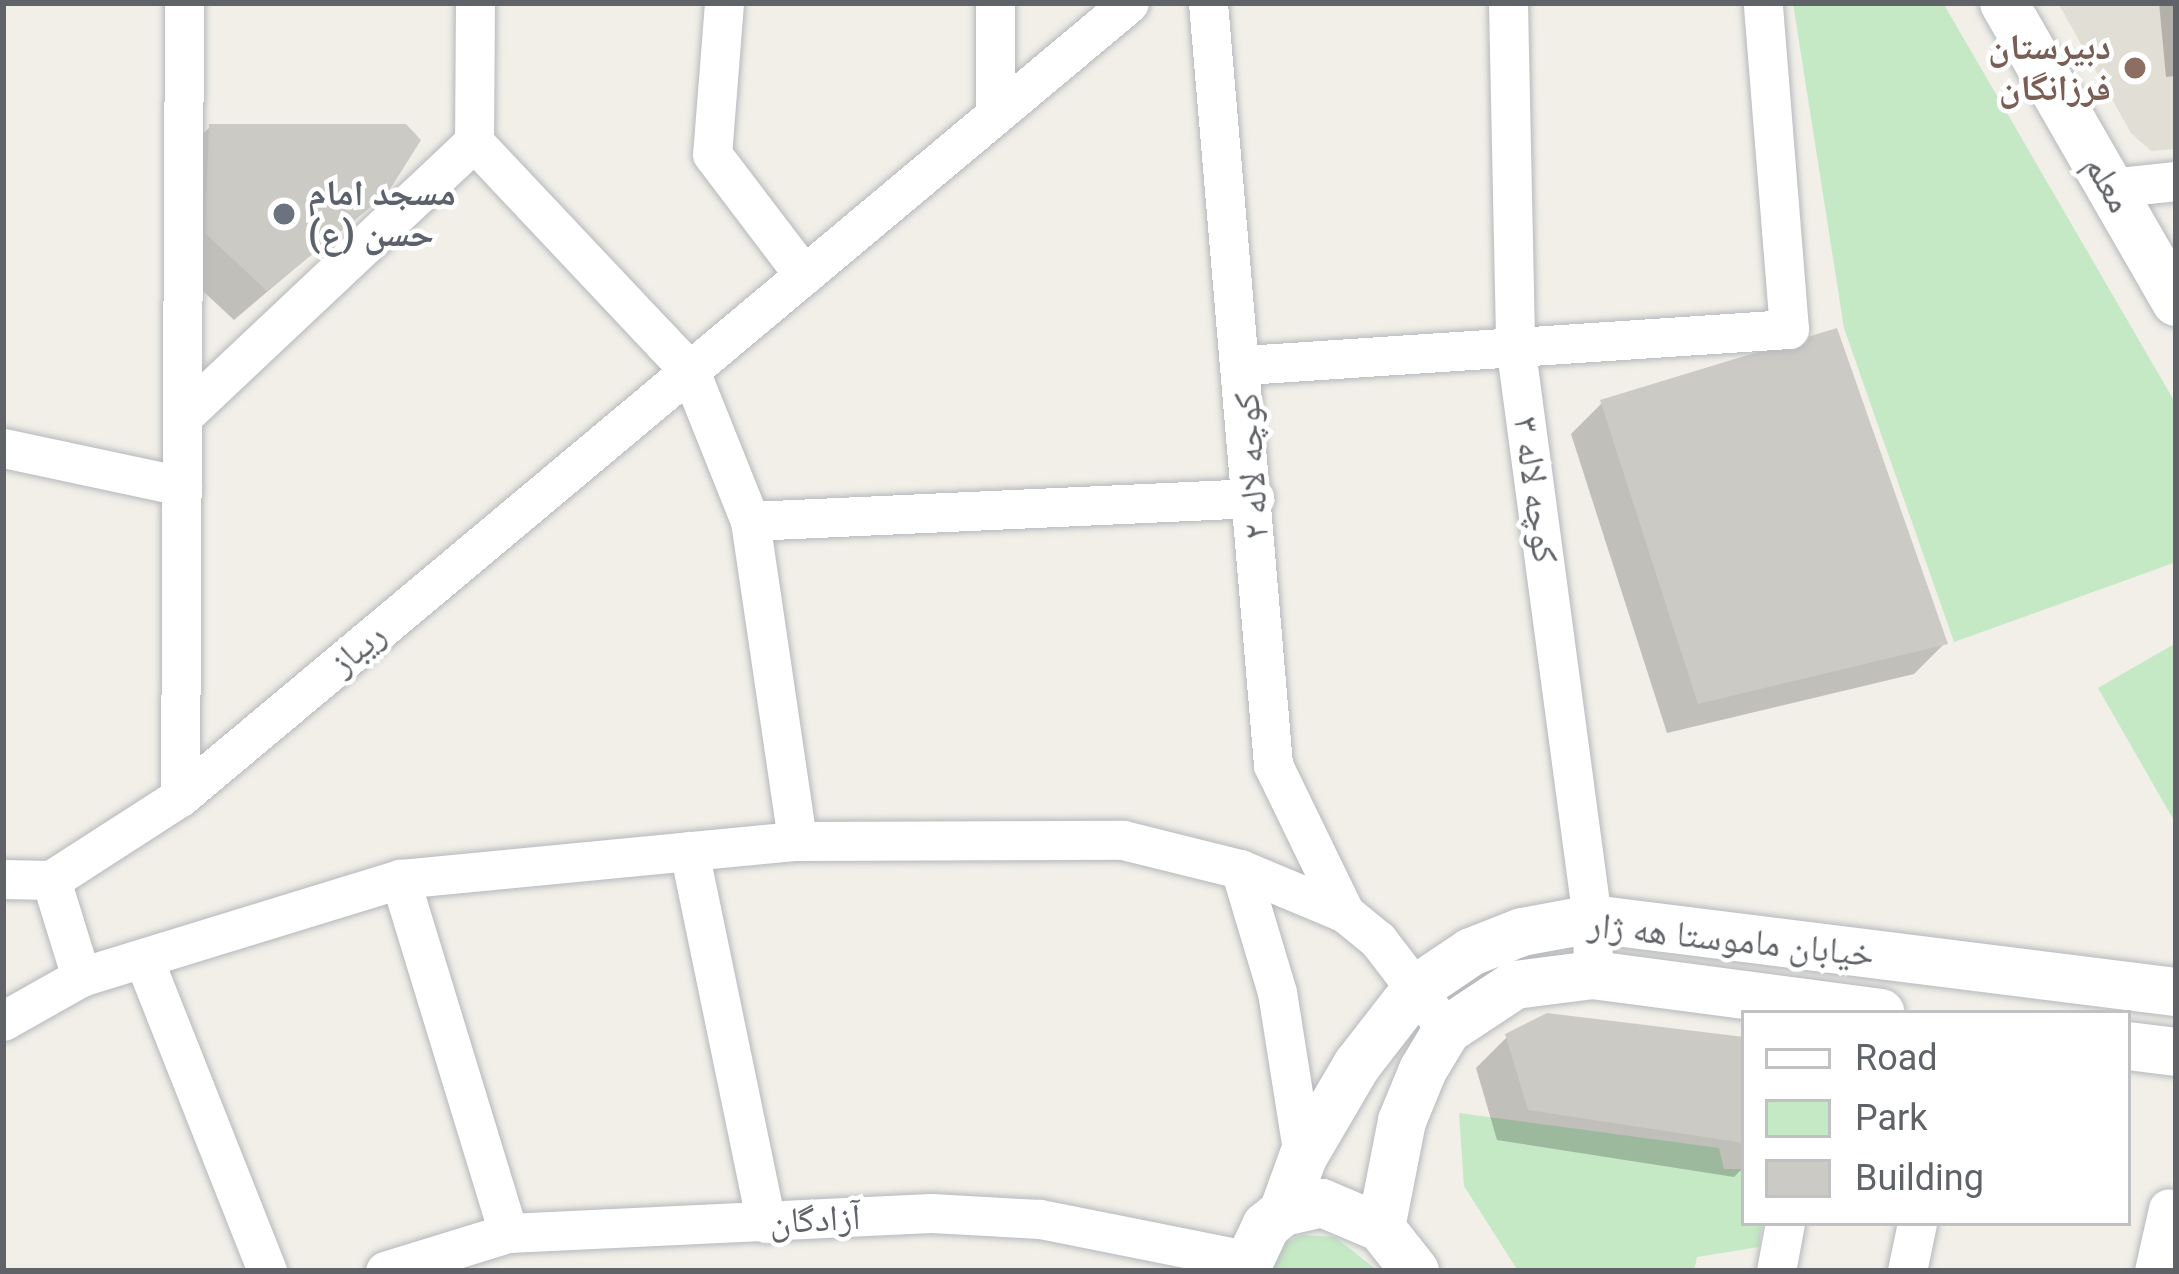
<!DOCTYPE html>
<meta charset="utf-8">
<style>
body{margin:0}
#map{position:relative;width:2179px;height:1274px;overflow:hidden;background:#f1efe8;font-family:Roboto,"Noto Naskh Arabic",sans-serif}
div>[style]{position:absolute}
.education>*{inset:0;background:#e1ded6}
.green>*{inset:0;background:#c5e8c5}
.shadow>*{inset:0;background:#0003}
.building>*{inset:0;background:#cccac5}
.roads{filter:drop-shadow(0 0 3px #b5b8bc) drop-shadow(0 0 3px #b5b8bc)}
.minor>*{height:39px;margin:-19.5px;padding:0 19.5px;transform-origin:19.5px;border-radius:19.5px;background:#fff}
.tertiary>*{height:48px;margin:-24px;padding:0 24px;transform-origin:24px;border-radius:24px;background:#fff}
.dots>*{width:33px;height:33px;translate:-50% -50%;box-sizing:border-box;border:6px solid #fff;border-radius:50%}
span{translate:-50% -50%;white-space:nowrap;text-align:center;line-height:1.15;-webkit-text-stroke:9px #fff;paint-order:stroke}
.education-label{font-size:36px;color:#785e54;font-weight:700}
.right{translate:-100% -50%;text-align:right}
.street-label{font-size:36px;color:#5f6368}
.worship-label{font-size:36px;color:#5b616d;font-weight:700}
.left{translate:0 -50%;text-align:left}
.frame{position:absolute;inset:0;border:6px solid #5f6368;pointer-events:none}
.legend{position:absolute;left:1741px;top:1010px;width:390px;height:216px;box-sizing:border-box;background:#fff;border:3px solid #bfc1c3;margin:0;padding:15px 21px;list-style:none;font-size:36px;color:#5f6368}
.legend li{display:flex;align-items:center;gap:24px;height:60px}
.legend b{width:60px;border:3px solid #bfc1c3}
</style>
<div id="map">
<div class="education">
<div style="clip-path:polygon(2058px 3px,2176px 3px,2176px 149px,2151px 151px,2131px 133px)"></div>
</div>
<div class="green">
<div style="clip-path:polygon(1793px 3px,1943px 3px,2176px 404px,2176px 562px,1954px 642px,1844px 328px)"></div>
<div style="clip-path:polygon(2176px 643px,2176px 824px,2098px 688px)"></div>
<div style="clip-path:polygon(1459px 1113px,1719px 1148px,1724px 1169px,1744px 1169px,1744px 1223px,1762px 1223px,1759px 1247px,1697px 1257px,1694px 1271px,1518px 1271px,1464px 1186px)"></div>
<div style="clip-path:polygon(1302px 1235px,1335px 1237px,1378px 1271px,1270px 1271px,1287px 1242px)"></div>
</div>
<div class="shadow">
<div style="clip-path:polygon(2159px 3px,2176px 3px,2176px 76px,2166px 77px)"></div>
<div style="clip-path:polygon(210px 127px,385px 192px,234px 320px,175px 265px,179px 158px)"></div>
<div style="clip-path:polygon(1602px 403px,1945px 643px,1914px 674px,1667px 733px,1571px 434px)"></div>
<div style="clip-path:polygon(1507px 1037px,1744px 1040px,1744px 1167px,1734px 1177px,1497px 1140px,1476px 1068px)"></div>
</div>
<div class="building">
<div style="clip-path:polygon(209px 124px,406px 124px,421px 140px,387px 194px,267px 291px,205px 233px)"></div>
<div style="clip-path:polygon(1837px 328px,1948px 644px,1698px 704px,1600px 400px)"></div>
<div style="clip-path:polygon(1547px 1013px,1744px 1037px,1744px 1143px,1528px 1110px,1505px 1034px)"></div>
</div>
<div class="roads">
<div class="minor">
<div style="left:475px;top:3px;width:139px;rotate:90.4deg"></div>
<div style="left:474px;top:142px;width:315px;rotate:46.7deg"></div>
<div style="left:690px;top:371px;width:162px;rotate:68.2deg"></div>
<div style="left:750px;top:521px;width:323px;rotate:81.6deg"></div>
<div style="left:724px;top:3px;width:151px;rotate:94.5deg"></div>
<div style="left:712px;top:154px;width:152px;rotate:52.8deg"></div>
<div style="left:995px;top:3px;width:112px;rotate:90deg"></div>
<div style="left:1208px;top:3px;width:765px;rotate:85.12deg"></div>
<div style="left:1273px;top:765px;width:165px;rotate:64.1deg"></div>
<div style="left:1508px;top:3px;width:341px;rotate:88.8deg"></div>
<div style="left:1515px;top:344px;width:580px;rotate:82.37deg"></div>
<div style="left:1592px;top:919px;width:56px;rotate:89deg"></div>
<div style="left:2110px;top:188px;width:66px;rotate:-6.1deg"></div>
<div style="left:1245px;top:365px;width:545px;rotate:-3.79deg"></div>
<div style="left:1789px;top:329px;width:327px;rotate:-94.6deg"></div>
<div style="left:182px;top:417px;width:401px;rotate:-43.3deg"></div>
<div style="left:3px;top:448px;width:183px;rotate:12deg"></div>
<div style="left:750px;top:521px;width:505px;rotate:-2.61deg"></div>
<div style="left:180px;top:797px;width:794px;rotate:-89.71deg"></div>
<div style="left:689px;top:851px;width:380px;rotate:78.3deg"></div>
<div style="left:1240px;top:869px;width:114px;rotate:22.7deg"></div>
<div style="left:1345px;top:913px;width:43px;rotate:39.3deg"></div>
<div style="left:1378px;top:940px;width:113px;rotate:52.5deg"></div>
<div style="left:3px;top:879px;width:48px;rotate:1.2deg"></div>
<div style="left:51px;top:880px;width:153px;rotate:-32.8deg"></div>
<div style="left:180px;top:797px;width:1237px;rotate:-39.92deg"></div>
<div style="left:400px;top:879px;width:370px;rotate:73deg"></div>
<div style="left:51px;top:880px;width:102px;rotate:72.8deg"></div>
<div style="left:144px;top:960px;width:334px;rotate:68.4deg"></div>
<div style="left:3px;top:1021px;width:90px;rotate:-29.4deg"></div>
<div style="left:81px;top:977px;width:334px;rotate:-17.1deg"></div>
<div style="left:400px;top:879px;width:399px;rotate:-5.5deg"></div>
<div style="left:797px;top:841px;width:326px;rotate:-0.2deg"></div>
<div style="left:1123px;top:840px;width:121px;rotate:13.9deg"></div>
<div style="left:1240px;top:869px;width:128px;rotate:73.3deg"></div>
<div style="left:1277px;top:992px;width:167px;rotate:81deg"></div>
<div style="left:385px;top:1271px;width:129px;rotate:-17.2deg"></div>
<div style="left:508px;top:1233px;width:423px;rotate:-2.7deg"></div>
<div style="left:931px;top:1213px;width:109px;rotate:3.2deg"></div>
<div style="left:1040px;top:1219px;width:210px;rotate:11.3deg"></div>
<div style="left:1776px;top:1271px;width:49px;rotate:-79.4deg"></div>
<div style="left:1907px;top:1271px;width:49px;rotate:-78.2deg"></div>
<div style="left:2154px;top:1271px;width:64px;rotate:-77.3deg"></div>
</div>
<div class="tertiary">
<div style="left:2004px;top:3px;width:345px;rotate:60.1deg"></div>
<div style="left:2128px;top:1046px;width:48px;rotate:7.1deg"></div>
<div style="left:1283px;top:1212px;width:59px;rotate:-70deg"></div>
<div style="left:1303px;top:1157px;width:107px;rotate:-59.6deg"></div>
<div style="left:1357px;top:1065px;width:96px;rotate:-52.2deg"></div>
<div style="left:1416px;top:989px;width:66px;rotate:-33.9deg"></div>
<div style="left:1471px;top:952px;width:55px;rotate:-21.4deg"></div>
<div style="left:1522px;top:932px;width:71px;rotate:-10.5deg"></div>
<div style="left:1592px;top:919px;width:589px;rotate:7.13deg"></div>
<div style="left:1381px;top:1228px;width:109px;rotate:-78.9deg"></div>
<div style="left:1402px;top:1121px;width:55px;rotate:-67.6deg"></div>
<div style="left:1423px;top:1070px;width:47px;rotate:-59deg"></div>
<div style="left:1447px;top:1030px;width:82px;rotate:-33.5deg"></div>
<div style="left:1515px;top:985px;width:79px;rotate:-7.3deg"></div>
<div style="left:1593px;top:975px;width:290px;rotate:7.5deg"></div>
<div style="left:1245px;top:1271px;width:50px;rotate:-65deg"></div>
<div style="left:1266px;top:1226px;width:22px;rotate:-39deg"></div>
<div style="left:1283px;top:1212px;width:40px;rotate:-13deg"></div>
<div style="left:1322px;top:1203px;width:64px;rotate:23deg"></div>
<div style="left:1381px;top:1228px;width:55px;rotate:51.7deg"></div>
</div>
</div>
<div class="dots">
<div style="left:2135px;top:68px;background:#8d6e63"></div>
<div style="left:284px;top:214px;background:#6b7280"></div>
</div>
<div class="education-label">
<span class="right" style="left:2111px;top:68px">دبیرستان<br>فرزانگان</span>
</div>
<div class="street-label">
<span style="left:2108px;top:184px;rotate:60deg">معلم</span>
<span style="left:1252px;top:466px;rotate:-94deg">کوچه لاله ۲</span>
<span style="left:1535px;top:490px;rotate:82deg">کوچه لاله ۳</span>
<span style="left:358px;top:649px;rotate:-40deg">ریباز</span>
<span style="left:1731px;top:940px;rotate:6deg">خیابان ماموستا هه ژار</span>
<span style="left:815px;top:1220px;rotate:-3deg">آزادگان</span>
</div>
<div class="worship-label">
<span class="left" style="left:308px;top:214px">مسجد امام<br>حسن (ع)</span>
</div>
<div class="frame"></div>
<ul class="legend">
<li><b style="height:15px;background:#fff"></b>Road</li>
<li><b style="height:33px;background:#c5e8c5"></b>Park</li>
<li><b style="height:33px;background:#cccac5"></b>Building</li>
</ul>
</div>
